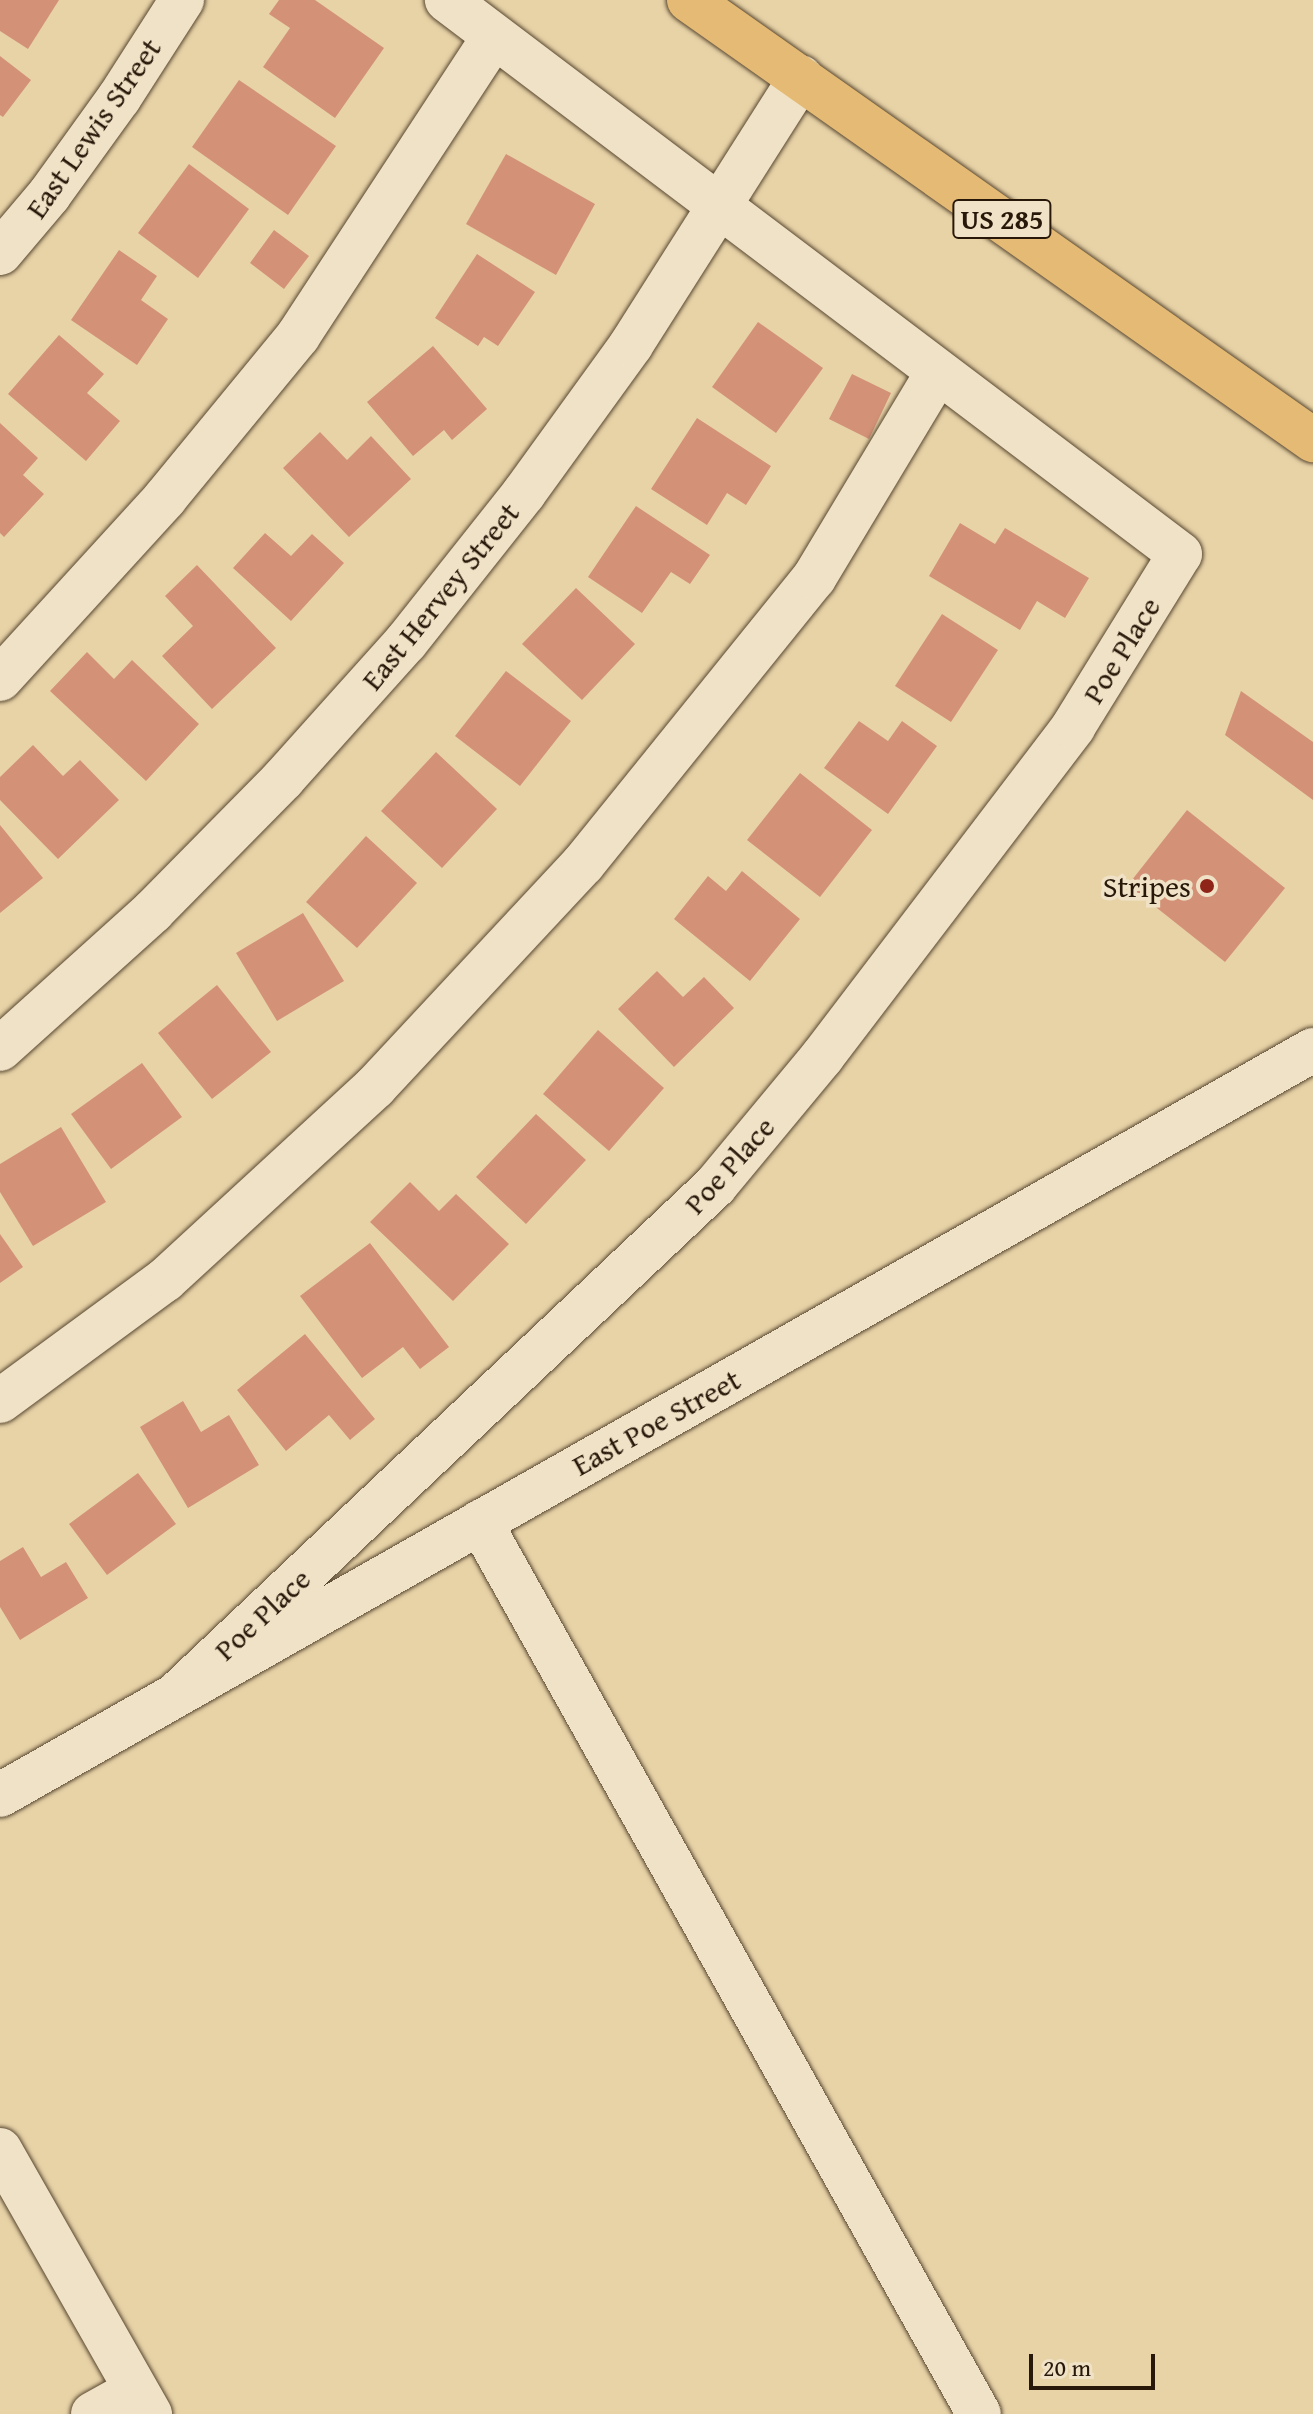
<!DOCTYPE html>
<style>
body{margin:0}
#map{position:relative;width:1313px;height:2414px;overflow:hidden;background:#e8d3a7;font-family:"Gentium Book Plus",serif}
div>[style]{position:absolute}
.building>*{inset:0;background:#d39278}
.roads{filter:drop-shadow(0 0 2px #584731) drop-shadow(0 0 2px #584731)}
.minor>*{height:44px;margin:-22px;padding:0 22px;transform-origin:22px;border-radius:22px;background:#f0e2c6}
.major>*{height:44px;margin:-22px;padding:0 22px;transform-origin:22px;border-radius:22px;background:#e4ba74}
.dots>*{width:22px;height:22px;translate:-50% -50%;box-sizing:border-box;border:4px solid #f0e2c6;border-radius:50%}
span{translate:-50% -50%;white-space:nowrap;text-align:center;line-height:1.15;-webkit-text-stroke:7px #f0e2c6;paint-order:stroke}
.shield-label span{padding:2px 6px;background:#f0e2c6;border:2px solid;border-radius:6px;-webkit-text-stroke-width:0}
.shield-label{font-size:28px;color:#28180a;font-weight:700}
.street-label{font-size:30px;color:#28180a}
.poi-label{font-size:30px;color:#28180a}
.right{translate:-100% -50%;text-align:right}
.scale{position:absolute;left:1029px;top:2354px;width:126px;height:36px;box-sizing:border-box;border:4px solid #28180a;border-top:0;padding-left:10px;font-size:24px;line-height:28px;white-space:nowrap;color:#28180a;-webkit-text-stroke:6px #f0e2c6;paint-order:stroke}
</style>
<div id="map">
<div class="building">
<div style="clip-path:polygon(0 0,59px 0,28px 49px,0 31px)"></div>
<div style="clip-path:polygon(279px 0,315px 0,384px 48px,335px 118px,263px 67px,290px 28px,269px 14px)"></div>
<div style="clip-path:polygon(0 56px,31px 80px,3px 117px,0 115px)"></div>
<div style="clip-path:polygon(239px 80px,336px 146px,288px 215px,192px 147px)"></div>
<div style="clip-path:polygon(506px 154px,595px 204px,556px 275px,466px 224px)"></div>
<div style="clip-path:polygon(189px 164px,249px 209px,198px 278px,138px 233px)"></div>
<div style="clip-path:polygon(274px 230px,309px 256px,284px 289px,250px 263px)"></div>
<div style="clip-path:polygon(119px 250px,157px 276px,141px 300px,168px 319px,137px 365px,71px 320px)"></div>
<div style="clip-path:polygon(477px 254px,535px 292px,498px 346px,484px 337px,478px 346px,435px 318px)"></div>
<div style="clip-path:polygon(758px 322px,823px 368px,776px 433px,712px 387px)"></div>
<div style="clip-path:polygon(59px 335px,104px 374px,87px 393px,120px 421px,86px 461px,8px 394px)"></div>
<div style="clip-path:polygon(433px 346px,487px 409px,452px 440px,444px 430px,413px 456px,367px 402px)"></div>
<div style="clip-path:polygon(852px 374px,891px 393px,869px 439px,829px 419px)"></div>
<div style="clip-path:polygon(697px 418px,771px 466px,746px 505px,727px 493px,707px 525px,651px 489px)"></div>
<div style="clip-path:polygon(0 423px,38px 458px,23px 475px,44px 494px,4px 537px,0 533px)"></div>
<div style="clip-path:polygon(320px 432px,347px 460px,371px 436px,411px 479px,349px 537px,283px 468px)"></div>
<div style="clip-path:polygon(636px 506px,710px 555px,690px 584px,671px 572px,642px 613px,588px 577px)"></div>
<div style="clip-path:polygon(960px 523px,995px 544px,1005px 528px,1089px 578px,1065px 618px,1037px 601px,1020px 630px,929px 576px)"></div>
<div style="clip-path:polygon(265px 533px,291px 556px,312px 534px,344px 563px,291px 621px,233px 568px)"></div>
<div style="clip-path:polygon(197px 565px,276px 648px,212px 709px,162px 656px,193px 626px,165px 596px)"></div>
<div style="clip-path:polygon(576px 588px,635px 644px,582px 700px,522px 644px)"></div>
<div style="clip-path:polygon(942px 614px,998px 650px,951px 722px,895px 686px)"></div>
<div style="clip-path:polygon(87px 652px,114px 679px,132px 660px,199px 724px,146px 781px,50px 691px)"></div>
<div style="clip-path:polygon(506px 671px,571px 721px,520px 786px,455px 736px)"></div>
<div style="clip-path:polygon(1241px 691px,1313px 742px,1313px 800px,1225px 735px)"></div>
<div style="clip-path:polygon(859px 721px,888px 741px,902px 721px,937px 746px,888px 814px,824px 768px)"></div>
<div style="clip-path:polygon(33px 745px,63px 776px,80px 760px,119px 800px,58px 859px,0 800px,0 777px)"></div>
<div style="clip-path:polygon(436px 752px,497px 809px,442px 868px,381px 811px)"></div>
<div style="clip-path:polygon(800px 773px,872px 830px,820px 897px,747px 840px)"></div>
<div style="clip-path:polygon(1187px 810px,1285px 888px,1225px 962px,1128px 885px)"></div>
<div style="clip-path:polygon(0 825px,43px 878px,0 913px)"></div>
<div style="clip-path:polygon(366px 836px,417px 883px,357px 948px,306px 902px)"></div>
<div style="clip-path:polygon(742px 871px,800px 919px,750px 981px,674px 919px,708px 876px,726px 891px)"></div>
<div style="clip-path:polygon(303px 913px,344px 981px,277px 1021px,236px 953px)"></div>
<div style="clip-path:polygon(657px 971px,683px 997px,704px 977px,734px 1008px,674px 1067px,618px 1009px)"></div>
<div style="clip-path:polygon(217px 985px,271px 1052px,212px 1099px,158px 1033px)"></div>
<div style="clip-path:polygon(598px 1030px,664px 1088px,609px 1151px,543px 1094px)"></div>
<div style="clip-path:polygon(142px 1063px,182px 1117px,111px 1169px,71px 1114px)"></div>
<div style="clip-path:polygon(536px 1114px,586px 1160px,526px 1224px,476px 1177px)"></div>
<div style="clip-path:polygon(61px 1127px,106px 1202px,33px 1246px,0 1192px,0 1164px)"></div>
<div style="clip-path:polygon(410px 1182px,439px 1211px,456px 1194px,509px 1244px,453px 1301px,370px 1222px)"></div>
<div style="clip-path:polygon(0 1234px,23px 1267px,0 1283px)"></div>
<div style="clip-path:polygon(370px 1243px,449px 1347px,420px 1369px,403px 1347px,362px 1378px,300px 1296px)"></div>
<div style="clip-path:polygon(305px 1334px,375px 1419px,350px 1440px,329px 1415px,286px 1451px,237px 1390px)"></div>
<div style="clip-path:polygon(183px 1401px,201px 1432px,229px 1415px,259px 1465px,188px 1508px,140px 1427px)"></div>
<div style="clip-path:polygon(138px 1473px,176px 1524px,107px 1575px,69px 1524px)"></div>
<div style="clip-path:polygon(23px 1547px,41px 1577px,66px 1562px,88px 1598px,20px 1640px,0 1607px,0 1561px)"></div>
</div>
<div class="roads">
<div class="minor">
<div style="left:0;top:253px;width:76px;rotate:-49.8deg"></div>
<div style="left:49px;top:195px;width:120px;rotate:-54.2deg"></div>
<div style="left:119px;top:98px;width:117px;rotate:-57.3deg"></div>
<div style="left:0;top:679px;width:245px;rotate:-47.6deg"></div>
<div style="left:165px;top:498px;width:210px;rotate:-50.6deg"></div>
<div style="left:298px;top:336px;width:358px;rotate:-56.8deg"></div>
<div style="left:0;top:1049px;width:206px;rotate:-42deg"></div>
<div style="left:153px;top:911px;width:185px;rotate:-45.4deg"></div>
<div style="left:283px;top:779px;width:184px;rotate:-48.1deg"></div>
<div style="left:406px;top:642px;width:190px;rotate:-51.6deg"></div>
<div style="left:524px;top:493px;width:183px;rotate:-54.1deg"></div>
<div style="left:631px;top:345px;width:317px;rotate:-57.6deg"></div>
<div style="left:0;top:1401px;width:205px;rotate:-36.3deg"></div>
<div style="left:165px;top:1280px;width:285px;rotate:-42.6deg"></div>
<div style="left:375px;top:1087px;width:305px;rotate:-47deg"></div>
<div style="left:583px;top:864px;width:368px;rotate:-51.1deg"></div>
<div style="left:814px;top:578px;width:240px;rotate:-59deg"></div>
<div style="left:480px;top:1522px;width:1022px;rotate:60.78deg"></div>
<div style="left:180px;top:1691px;width:736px;rotate:-43.35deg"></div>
<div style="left:715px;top:1186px;width:168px;rotate:-50.3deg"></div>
<div style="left:822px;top:1057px;width:415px;rotate:-52.7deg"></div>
<div style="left:1073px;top:727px;width:203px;rotate:-58.3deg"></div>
<div style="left:1180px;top:554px;width:919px;rotate:-142.92deg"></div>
<div style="left:0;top:1795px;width:1510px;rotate:-29.57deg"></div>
<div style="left:0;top:2150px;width:304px;rotate:60.4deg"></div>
<div style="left:93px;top:2414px;width:49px;rotate:-29.2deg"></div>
</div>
<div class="major">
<div style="left:689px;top:0;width:764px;rotate:35.19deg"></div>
</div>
</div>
<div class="dots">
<div style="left:1207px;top:886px;background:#8f2418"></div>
</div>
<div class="shield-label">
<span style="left:1002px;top:219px">US 285</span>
</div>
<div class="street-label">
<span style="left:93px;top:128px;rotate:-55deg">East Lewis Street</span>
<span style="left:440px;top:596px;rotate:-51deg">East Hervey Street</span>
<span style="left:1121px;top:650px;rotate:-58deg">Poe Place</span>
<span style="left:729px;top:1165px;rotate:-48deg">Poe Place</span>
<span style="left:656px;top:1422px;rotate:-29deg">East Poe Street</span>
<span style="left:262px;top:1614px;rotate:-43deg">Poe Place</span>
</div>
<div class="poi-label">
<span class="right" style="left:1191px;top:886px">Stripes</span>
</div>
<div class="scale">20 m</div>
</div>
